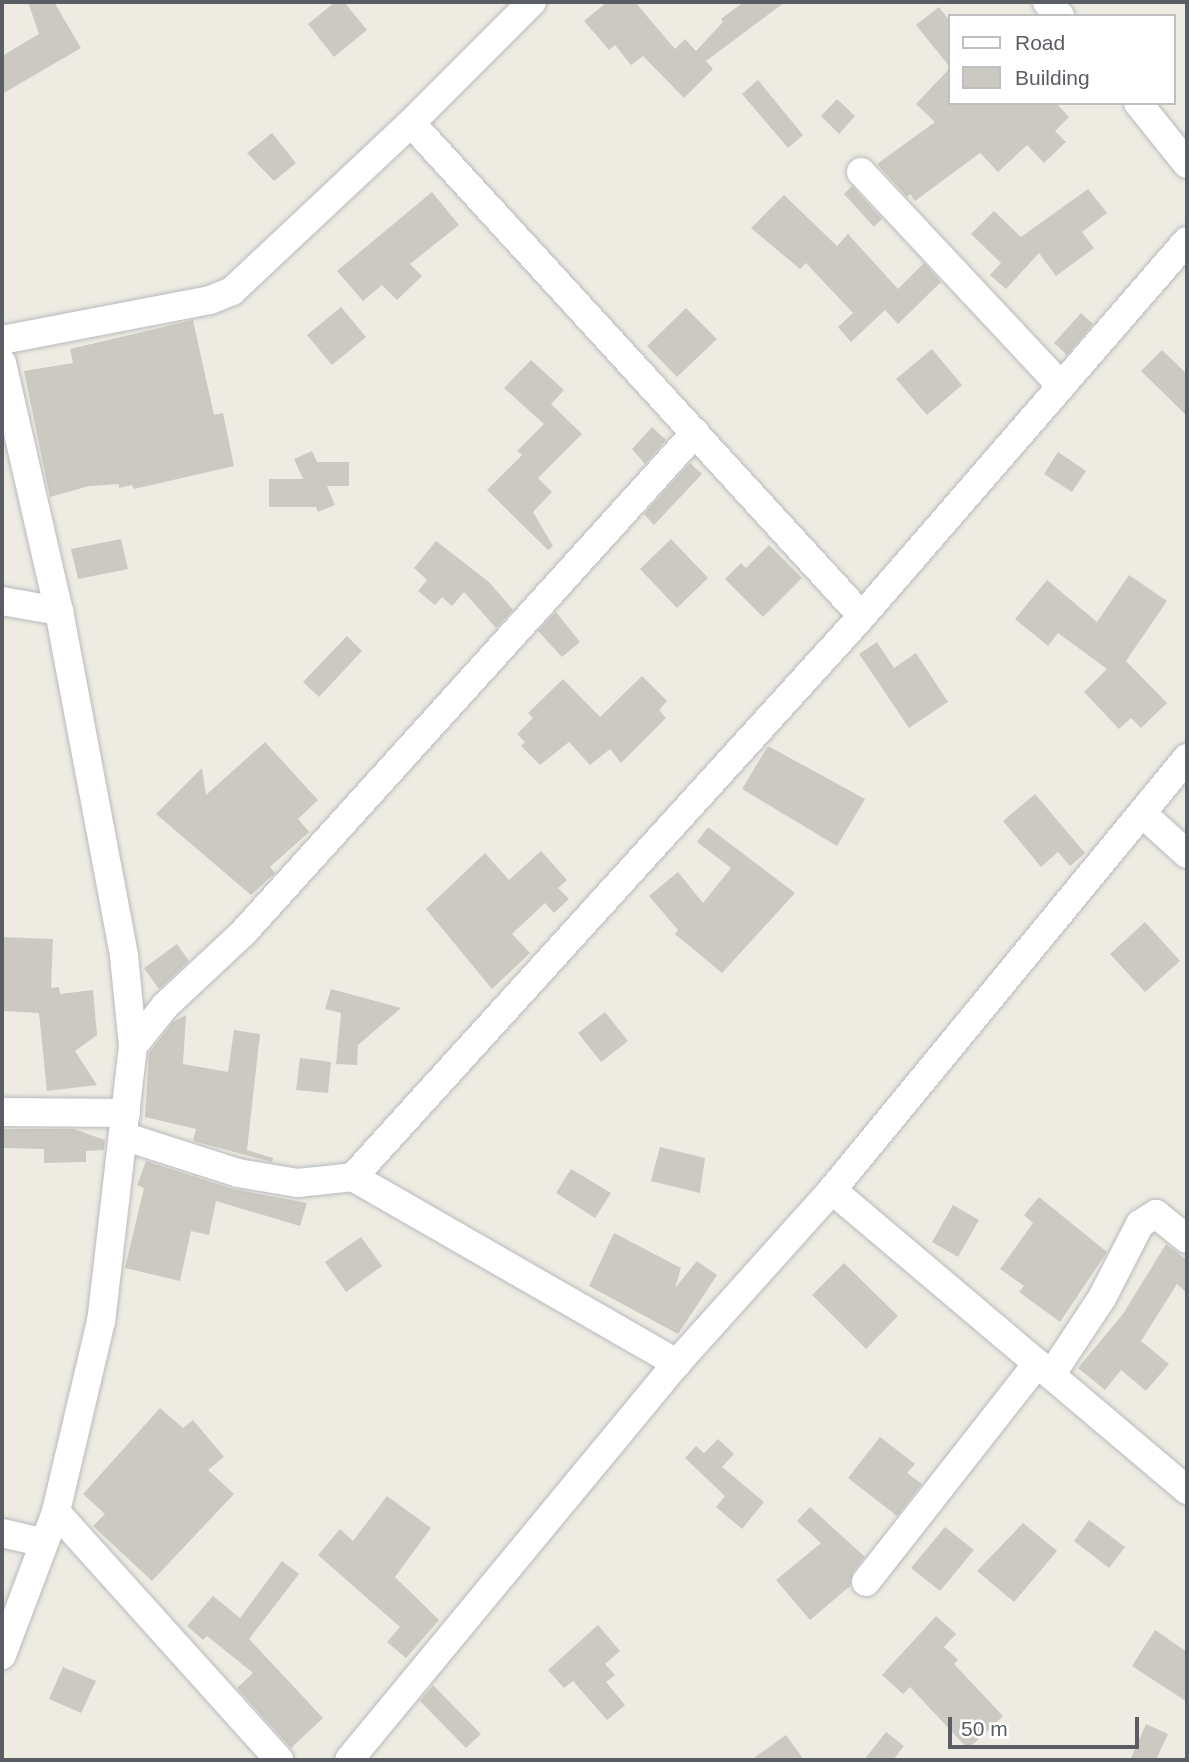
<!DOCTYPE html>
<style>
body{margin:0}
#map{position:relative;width:1189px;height:1762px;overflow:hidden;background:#eeece2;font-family:Arial,sans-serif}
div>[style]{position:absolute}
.building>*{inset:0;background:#cbc9c1}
.roads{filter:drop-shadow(0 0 2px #b7babf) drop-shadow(0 0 2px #b7babf)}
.minor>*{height:28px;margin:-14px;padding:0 14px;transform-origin:14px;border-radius:14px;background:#fff}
span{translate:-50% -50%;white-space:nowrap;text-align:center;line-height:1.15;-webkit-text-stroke:5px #fff;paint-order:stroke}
.frame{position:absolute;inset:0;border:4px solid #5a5e64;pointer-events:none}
.legend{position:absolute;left:948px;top:14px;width:228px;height:91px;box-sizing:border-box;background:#fff;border:2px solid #bdbfc1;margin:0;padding:9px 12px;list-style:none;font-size:21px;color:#5a5e64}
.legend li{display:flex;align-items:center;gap:14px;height:35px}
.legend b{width:35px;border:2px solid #bdbfc1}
.scale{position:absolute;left:948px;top:1717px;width:191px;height:32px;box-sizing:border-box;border:4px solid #5a5e64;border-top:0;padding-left:9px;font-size:21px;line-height:24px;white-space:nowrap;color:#5a5e64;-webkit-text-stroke:5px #fff;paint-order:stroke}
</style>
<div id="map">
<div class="building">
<div style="clip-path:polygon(28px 2px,54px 2px,81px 48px,2px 94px,2px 56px,39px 34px)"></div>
<div style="clip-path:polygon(335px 2px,344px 2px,367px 30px,334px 57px,308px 24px)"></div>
<div style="clip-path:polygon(607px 2px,635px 2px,675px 49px,685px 39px,696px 51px,723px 22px,721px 19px,744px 2px,785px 2px,706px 61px,713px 69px,684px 98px,643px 56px,631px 65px,615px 45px,609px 50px,584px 21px)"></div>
<div style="clip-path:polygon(939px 7px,949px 20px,949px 66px,916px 25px)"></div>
<div style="clip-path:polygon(949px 69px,949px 103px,1056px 103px,1069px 117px,1055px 131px,1066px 142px,1044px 163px,1027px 145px,998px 172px,980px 153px,915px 201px,910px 194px,907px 197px,877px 164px,935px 122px,916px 104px)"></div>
<div style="clip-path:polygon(758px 80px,803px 135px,788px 148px,742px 94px)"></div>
<div style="clip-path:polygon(837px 99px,855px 116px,839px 134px,821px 116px)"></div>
<div style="clip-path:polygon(272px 133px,296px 163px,274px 181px,247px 153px)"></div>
<div style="clip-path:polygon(852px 186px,882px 219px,874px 227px,844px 194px)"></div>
<div style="clip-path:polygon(1088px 189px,1107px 213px,1082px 232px,1094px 248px,1056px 276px,1039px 253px,1006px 289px,990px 275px,1001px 263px,971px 234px,994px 211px,1021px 237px)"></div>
<div style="clip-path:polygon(432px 192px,459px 225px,410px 264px,422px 276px,397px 300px,382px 285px,363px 301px,337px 271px)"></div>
<div style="clip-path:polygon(784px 195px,837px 246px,848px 234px,898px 289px,924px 263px,941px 282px,898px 324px,885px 310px,851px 342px,838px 327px,853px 313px,806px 263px,800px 269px,751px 228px)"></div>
<div style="clip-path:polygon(341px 307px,366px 337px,332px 365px,307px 335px)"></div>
<div style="clip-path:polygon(686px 308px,717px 339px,677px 377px,647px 346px)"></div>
<div style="clip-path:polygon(1081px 313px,1093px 324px,1067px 355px,1054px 343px)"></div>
<div style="clip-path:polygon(193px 320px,214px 415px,223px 413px,234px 466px,134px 489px,132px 485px,119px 488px,119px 484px,89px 486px,50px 497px,24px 371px,73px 363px,70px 349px)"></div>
<div style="clip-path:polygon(932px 349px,962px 385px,927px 415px,896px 379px)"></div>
<div style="clip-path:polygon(1162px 350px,1187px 374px,1187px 416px,1141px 371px)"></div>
<div style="clip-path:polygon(531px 360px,564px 390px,551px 404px,582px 434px,538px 478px,552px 492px,533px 512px,553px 546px,548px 550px,487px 490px,522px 455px,517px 451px,544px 424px,504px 388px)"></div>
<div style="clip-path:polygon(652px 427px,666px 440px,645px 464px,632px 449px)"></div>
<div style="clip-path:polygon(312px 451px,317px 462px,349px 462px,349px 486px,327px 486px,335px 505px,318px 512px,316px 507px,269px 507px,269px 479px,303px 479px,294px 459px)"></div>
<div style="clip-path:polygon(1058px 452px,1086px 471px,1072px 492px,1044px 474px)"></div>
<div style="clip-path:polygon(690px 463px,702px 474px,654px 525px,644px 514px)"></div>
<div style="clip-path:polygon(121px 539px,128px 569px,78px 579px,71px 549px)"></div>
<div style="clip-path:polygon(671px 539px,708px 578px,677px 608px,640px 569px)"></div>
<div style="clip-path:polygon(436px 541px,489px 582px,513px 610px,496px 628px,464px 592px,452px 606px,442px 597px,435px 605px,418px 591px,427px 580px,414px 568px)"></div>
<div style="clip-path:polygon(769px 545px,802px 578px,763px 617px,725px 579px,741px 563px,746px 568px)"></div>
<div style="clip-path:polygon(1129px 575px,1167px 601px,1126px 661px,1167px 703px,1141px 728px,1131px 718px,1119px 729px,1084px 692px,1107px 669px,1058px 633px,1048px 646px,1015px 619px,1047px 580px,1097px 622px)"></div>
<div style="clip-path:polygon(556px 612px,580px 642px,562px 657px,538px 631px)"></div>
<div style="clip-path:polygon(347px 636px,362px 651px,319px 697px,303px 682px)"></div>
<div style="clip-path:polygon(877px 642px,894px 668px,916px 653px,948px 702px,909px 728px,859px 654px)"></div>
<div style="clip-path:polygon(642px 676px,667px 701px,659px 710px,666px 718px,621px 763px,610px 749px,590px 765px,569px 742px,540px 765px,521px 746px,525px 742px,517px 734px,533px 718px,528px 713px,563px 679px,600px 717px)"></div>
<div style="clip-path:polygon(265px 742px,318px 800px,298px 819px,309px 832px,270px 867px,275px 873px,251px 895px,156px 814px,202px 768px,206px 795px)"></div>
<div style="clip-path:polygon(768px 746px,865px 799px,837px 846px,742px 789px)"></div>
<div style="clip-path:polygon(1035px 794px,1085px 853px,1070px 866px,1058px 852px,1041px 867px,1003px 821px)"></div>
<div style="clip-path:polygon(708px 827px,795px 893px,722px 973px,675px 934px,678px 930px,649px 896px,678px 872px,703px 903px,731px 868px,697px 842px)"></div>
<div style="clip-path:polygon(541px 851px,567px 880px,558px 888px,569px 899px,554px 913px,545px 903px,512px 934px,530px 953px,492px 989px,426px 909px,485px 853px,509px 880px)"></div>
<div style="clip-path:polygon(1145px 922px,1180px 961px,1145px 992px,1110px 954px)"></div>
<div style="clip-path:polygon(2px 937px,53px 939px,51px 988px,59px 987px,60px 994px,93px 990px,97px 1035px,75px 1051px,97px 1085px,47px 1091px,39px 1013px,2px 1011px)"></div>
<div style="clip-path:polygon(177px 944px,189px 961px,159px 989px,144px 968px)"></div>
<div style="clip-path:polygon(331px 989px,401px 1008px,358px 1045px,357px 1065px,336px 1064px,341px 1013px,325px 1009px)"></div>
<div style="clip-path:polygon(605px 1012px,628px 1041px,601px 1062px,578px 1033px)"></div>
<div style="clip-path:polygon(186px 1015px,183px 1064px,228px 1072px,234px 1030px,260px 1034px,247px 1150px,273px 1158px,272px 1162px,193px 1141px,196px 1129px,145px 1117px,149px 1053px,173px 1022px)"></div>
<div style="clip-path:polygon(300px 1058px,331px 1062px,328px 1093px,296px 1090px)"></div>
<div style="clip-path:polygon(4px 1129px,74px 1129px,105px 1140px,104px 1150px,86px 1151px,86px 1162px,44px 1163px,44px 1149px,3px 1148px)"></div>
<div style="clip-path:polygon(660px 1147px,705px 1158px,700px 1193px,651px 1181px)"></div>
<div style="clip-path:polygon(146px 1161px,233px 1189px,307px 1203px,300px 1226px,216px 1201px,209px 1235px,191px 1231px,180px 1281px,125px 1268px,144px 1188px,137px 1185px)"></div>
<div style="clip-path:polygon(571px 1169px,611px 1193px,595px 1218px,556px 1193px)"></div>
<div style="clip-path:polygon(1039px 1197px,1107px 1252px,1060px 1322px,1019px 1292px,1024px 1286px,1000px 1269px,1033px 1223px,1024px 1215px)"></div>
<div style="clip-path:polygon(953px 1205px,979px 1220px,958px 1257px,932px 1242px)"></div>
<div style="clip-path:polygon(614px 1233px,681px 1268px,675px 1288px,697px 1261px,717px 1275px,678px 1334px,589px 1286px)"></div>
<div style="clip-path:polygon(361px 1237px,382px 1266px,346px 1292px,325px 1262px)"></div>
<div style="clip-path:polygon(1166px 1244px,1187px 1260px,1187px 1293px,1177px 1284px,1141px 1341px,1169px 1364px,1146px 1391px,1121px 1370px,1105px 1390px,1078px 1368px,1123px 1314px)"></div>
<div style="clip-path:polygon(844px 1263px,898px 1316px,866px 1349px,812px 1295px)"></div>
<div style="clip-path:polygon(160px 1408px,183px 1428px,193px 1420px,224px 1457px,208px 1470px,234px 1494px,152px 1581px,93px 1526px,105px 1514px,83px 1494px)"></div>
<div style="clip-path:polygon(880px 1437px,915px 1464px,907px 1473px,922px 1484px,897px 1516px,848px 1478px)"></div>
<div style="clip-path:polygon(718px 1439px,734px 1454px,722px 1467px,764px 1502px,742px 1529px,716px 1507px,725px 1496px,685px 1458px,696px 1446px,704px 1453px)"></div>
<div style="clip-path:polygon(387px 1496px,431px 1528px,395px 1577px,439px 1620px,406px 1658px,387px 1642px,400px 1627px,318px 1555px,340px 1529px,353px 1541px)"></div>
<div style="clip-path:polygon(810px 1507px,865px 1557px,853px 1572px,850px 1586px,810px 1620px,776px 1580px,821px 1543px,797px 1521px)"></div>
<div style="clip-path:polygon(1089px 1520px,1125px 1547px,1109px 1568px,1074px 1541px)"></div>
<div style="clip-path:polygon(1023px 1523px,1057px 1551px,1014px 1602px,977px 1571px)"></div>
<div style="clip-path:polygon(945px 1527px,974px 1550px,940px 1591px,911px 1568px)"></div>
<div style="clip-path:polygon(282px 1561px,299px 1574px,249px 1639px,323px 1718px,291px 1748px,237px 1688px,253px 1673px,207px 1636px,203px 1640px,187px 1626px,213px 1596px,240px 1618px)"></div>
<div style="clip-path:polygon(936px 1616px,956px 1634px,944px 1647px,958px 1660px,954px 1664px,1003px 1716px,968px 1749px,910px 1687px,903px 1694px,882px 1675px)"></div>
<div style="clip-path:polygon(598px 1625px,620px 1651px,605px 1664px,615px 1675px,606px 1682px,625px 1705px,607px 1720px,573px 1681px,564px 1688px,548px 1670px)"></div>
<div style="clip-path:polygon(1155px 1630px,1187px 1652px,1187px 1702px,1132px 1666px)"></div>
<div style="clip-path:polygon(63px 1667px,96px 1681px,81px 1713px,49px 1699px)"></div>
<div style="clip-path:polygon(433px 1685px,481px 1734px,466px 1748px,420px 1701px)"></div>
<div style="clip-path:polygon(1146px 1724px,1168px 1734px,1156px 1760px,1130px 1760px)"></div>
<div style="clip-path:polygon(886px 1732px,904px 1746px,893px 1760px,864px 1760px)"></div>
<div style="clip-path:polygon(786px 1735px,804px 1760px,751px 1760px)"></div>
</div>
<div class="roads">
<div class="minor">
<div style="left:1047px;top:2px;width:19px;rotate:47deg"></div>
<div style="left:1138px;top:103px;width:78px;rotate:51.2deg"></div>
<div style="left:411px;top:123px;width:668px;rotate:47.55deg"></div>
<div style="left:861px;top:172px;width:293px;rotate:46.9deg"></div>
<div style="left:2px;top:340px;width:212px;rotate:-10.9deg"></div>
<div style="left:210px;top:300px;width:24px;rotate:-22deg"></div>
<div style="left:232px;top:291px;width:245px;rotate:-43.2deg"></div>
<div style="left:411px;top:123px;width:171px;rotate:-45deg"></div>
<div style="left:2px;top:363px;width:254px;rotate:77.1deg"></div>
<div style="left:59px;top:611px;width:351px;rotate:79.3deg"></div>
<div style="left:124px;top:956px;width:90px;rotate:84.3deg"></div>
<div style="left:133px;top:1046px;width:277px;rotate:96.6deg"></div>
<div style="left:101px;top:1321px;width:196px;rotate:103.3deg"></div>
<div style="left:56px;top:1512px;width:153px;rotate:110.7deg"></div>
<div style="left:2px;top:601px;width:58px;rotate:10deg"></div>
<div style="left:1144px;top:815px;width:58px;rotate:42.2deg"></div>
<div style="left:133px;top:1046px;width:51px;rotate:-51.3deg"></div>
<div style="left:165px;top:1006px;width:108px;rotate:-43.1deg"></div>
<div style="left:244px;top:932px;width:673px;rotate:-47.89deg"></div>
<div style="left:2px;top:1112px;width:124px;rotate:0.5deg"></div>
<div style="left:123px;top:1136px;width:121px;rotate:17.8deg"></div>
<div style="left:238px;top:1173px;width:61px;rotate:9.5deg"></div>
<div style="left:298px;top:1183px;width:55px;rotate:-6.2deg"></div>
<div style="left:353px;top:1177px;width:374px;rotate:29.9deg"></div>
<div style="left:353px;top:1177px;width:757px;rotate:-47.78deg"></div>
<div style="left:862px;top:616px;width:496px;rotate:-49.1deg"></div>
<div style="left:832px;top:1190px;width:465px;rotate:40.2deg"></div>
<div style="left:1051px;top:1375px;width:92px;rotate:-56.5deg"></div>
<div style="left:1102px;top:1298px;width:83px;rotate:-62.8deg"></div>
<div style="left:1140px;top:1224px;width:19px;rotate:-32deg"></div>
<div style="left:1156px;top:1214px;width:40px;rotate:39deg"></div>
<div style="left:56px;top:1512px;width:334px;rotate:48deg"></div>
<div style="left:2px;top:1533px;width:40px;rotate:13deg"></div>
<div style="left:866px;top:1582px;width:278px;rotate:-51.9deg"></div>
<div style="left:349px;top:1760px;width:515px;rotate:-50.44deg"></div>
<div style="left:677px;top:1363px;width:232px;rotate:-48.1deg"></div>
<div style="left:832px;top:1190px;width:559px;rotate:-50.59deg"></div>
</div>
</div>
<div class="frame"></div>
<ul class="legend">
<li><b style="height:9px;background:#fff"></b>Road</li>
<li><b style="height:19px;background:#cbc9c1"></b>Building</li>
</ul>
<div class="scale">50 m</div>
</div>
